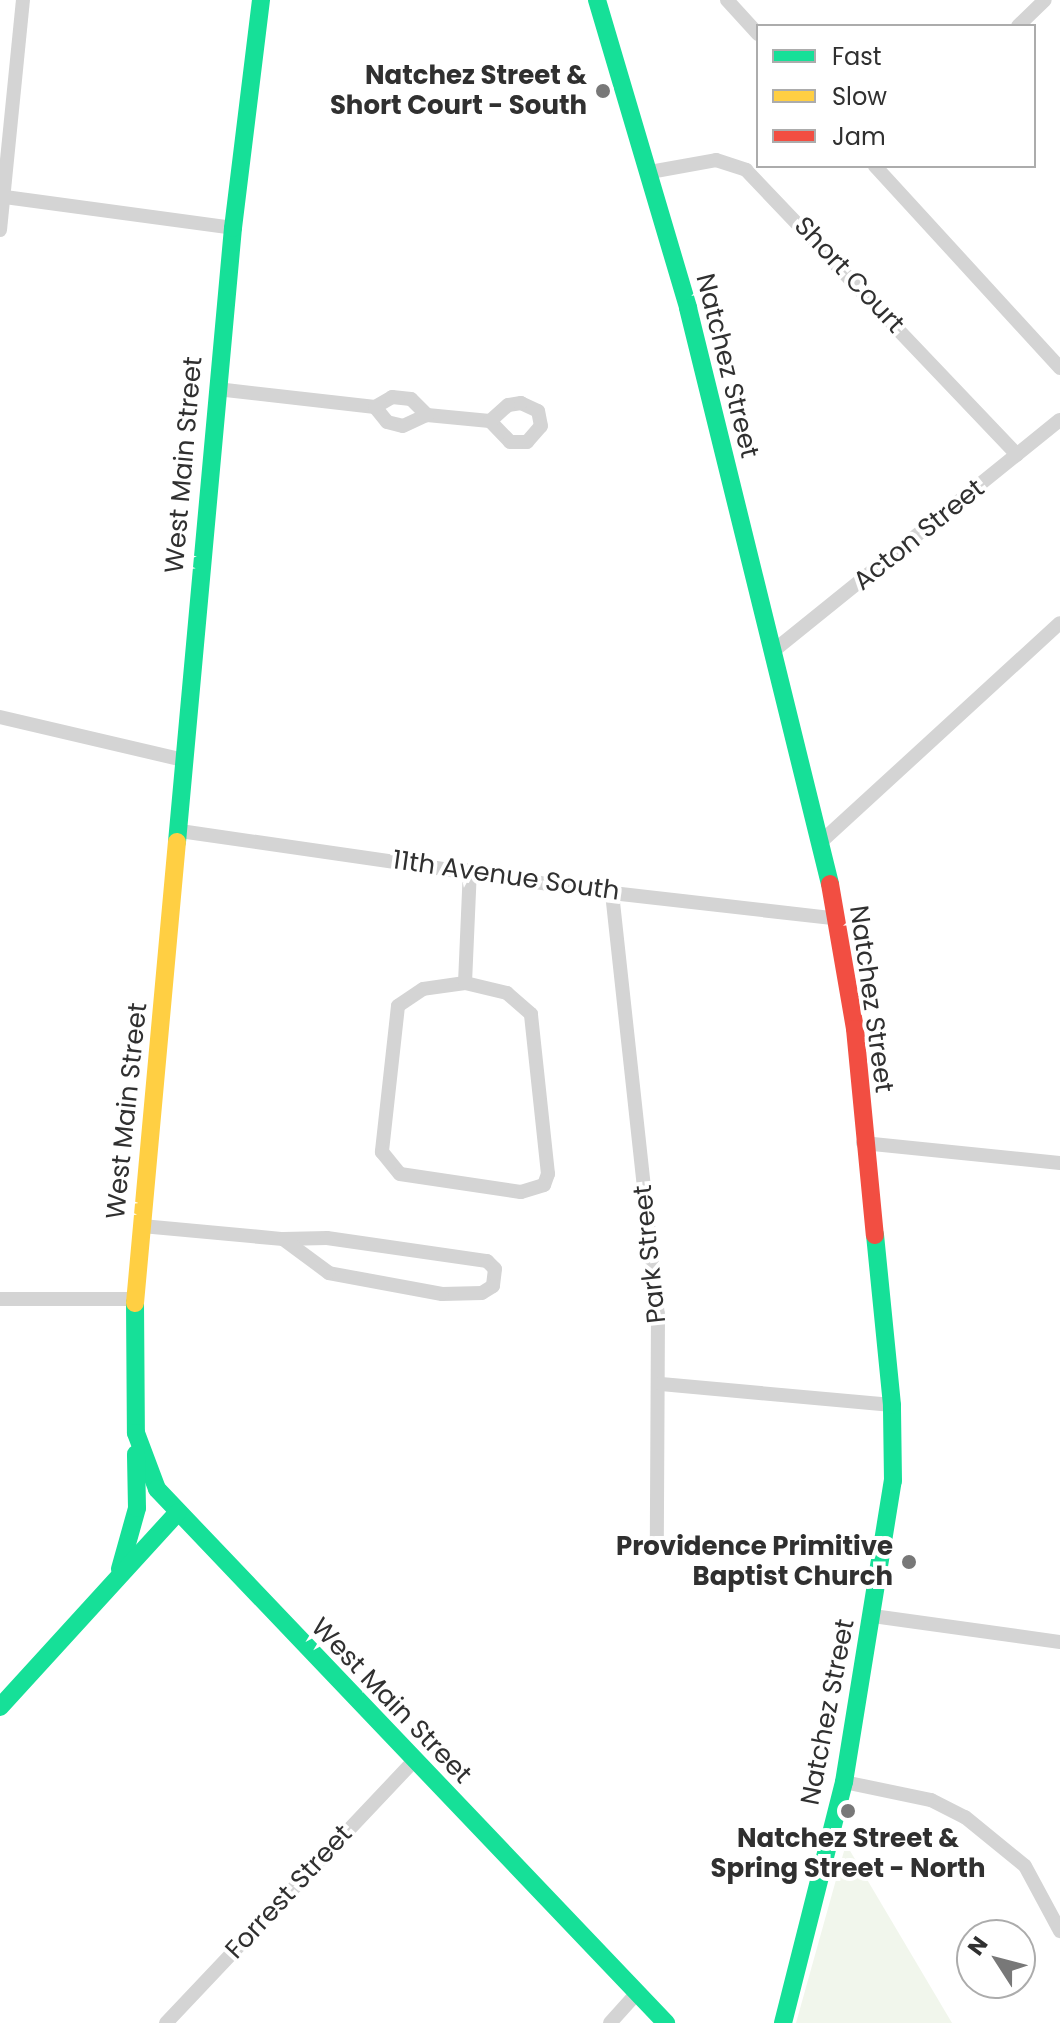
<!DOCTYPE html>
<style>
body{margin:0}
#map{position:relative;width:1060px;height:2023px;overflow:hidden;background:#fff;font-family:Poppins,sans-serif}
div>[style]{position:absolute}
.green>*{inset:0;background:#f1f6ec}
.street>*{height:14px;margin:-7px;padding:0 7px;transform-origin:7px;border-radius:7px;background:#d4d4d4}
.fast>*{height:18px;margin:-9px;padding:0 9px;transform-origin:9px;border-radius:9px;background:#16e098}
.slow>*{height:18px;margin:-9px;padding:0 9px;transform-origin:9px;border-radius:9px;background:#ffcf43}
.jam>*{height:18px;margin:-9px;padding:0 9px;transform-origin:9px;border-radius:9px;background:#f24e42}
.dots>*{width:22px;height:22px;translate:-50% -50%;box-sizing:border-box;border:4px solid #fff;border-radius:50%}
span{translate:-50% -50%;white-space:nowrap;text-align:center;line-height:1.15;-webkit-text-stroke:8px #fff;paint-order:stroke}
.poi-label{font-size:26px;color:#303030;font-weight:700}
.right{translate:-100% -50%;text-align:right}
.street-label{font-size:26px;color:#303030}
.legend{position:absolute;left:756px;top:24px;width:280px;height:144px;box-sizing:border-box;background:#fff;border:2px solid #acacac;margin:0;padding:10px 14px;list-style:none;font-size:24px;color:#303030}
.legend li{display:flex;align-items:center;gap:16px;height:40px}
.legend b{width:40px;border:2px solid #acacac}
.north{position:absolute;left:956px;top:1919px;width:80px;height:80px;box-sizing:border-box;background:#fff;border:2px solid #acacac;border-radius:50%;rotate:306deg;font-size:22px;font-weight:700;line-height:32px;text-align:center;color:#303030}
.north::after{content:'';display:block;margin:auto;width:28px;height:36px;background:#787878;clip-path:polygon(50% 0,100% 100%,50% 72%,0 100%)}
</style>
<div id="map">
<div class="green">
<div style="clip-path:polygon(846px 1844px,952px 2023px,796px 2023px)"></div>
</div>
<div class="street">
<div style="left:727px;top:0;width:46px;rotate:47.6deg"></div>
<div style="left:1018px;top:26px;width:37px;rotate:-44deg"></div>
<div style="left:875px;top:166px;width:274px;rotate:47.5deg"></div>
<div style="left:650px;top:172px;width:67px;rotate:-10.3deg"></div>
<div style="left:716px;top:160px;width:32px;rotate:18deg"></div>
<div style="left:746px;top:170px;width:393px;rotate:46.4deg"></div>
<div style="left:5px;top:197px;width:230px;rotate:7.7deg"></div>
<div style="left:0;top:230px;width:231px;rotate:-84.3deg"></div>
<div style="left:217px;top:389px;width:159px;rotate:6.5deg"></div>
<div style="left:375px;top:407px;width:19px;rotate:51deg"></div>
<div style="left:387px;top:422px;width:16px;rotate:14deg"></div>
<div style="left:403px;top:426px;width:26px;rotate:-25deg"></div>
<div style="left:427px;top:415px;width:63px;rotate:5.4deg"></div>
<div style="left:490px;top:421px;width:29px;rotate:46deg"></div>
<div style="left:510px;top:442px;width:17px"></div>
<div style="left:527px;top:442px;width:21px;rotate:-49deg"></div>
<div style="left:541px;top:426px;width:15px;rotate:-101deg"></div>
<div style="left:538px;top:411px;width:19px;rotate:-155deg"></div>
<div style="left:521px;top:403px;width:13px;rotate:171deg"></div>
<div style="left:508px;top:405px;width:24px;rotate:138deg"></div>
<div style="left:375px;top:407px;width:20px;rotate:-30deg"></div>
<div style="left:392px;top:397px;width:19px;rotate:6deg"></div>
<div style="left:411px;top:399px;width:23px;rotate:45deg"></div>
<div style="left:777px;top:648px;width:363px;rotate:-38.9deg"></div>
<div style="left:0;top:717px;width:188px;rotate:13.2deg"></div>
<div style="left:180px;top:831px;width:436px;rotate:8.2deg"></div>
<div style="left:612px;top:893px;width:222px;rotate:6.5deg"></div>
<div style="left:823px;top:840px;width:321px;rotate:-42.5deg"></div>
<div style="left:612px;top:893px;width:424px;rotate:83.8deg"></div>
<div style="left:658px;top:1314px;width:225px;rotate:90.3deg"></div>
<div style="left:465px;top:983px;width:42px;rotate:171.9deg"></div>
<div style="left:423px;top:989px;width:30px;rotate:146deg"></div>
<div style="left:398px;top:1006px;width:147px;rotate:96.3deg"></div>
<div style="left:382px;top:1152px;width:28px;rotate:51deg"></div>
<div style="left:400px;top:1174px;width:122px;rotate:8.5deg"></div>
<div style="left:521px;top:1192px;width:24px;rotate:-17deg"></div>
<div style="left:544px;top:1185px;width:12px;rotate:-70deg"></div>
<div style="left:548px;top:1174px;width:161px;rotate:-96.1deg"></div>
<div style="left:531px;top:1014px;width:32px;rotate:-139deg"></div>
<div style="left:507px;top:993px;width:43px;rotate:-166.6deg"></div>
<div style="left:465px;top:983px;width:113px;rotate:-87.5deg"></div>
<div style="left:863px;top:1143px;width:198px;rotate:5.8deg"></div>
<div style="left:142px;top:1226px;width:142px;rotate:5.3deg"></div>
<div style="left:283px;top:1239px;width:44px;rotate:-1.3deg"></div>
<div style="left:327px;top:1238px;width:162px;rotate:8.2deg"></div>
<div style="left:487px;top:1261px;width:11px;rotate:45deg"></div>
<div style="left:495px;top:1269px;width:17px;rotate:97deg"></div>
<div style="left:493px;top:1286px;width:13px;rotate:148deg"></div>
<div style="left:482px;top:1293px;width:40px;rotate:178.6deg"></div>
<div style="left:442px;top:1294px;width:115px;rotate:-169.5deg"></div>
<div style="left:329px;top:1273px;width:57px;rotate:-143.5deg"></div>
<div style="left:0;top:1299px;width:135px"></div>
<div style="left:661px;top:1384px;width:232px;rotate:5.2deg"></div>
<div style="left:873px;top:1616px;width:189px;rotate:7.9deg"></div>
<div style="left:844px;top:1782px;width:89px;rotate:11.7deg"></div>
<div style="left:931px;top:1800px;width:38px;rotate:27deg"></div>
<div style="left:965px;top:1817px;width:77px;rotate:39.2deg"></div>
<div style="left:1025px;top:1866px;width:74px;rotate:61.7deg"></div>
<div style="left:166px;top:2023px;width:359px;rotate:-46.6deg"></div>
<div style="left:610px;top:2023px;width:40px;rotate:-48deg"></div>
</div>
<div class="fast">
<div style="left:597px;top:0;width:321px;rotate:73.5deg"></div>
<div style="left:688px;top:308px;width:593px;rotate:76.15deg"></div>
<div style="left:177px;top:842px;width:617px;rotate:-84.79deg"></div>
<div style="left:233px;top:228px;width:230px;rotate:-83deg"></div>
<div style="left:135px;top:1303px;width:130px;rotate:89.6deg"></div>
<div style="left:136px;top:1433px;width:60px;rotate:69.4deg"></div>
<div style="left:157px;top:1489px;width:738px;rotate:46.37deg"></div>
<div style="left:120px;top:1569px;width:63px;rotate:-74.4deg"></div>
<div style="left:137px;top:1508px;width:54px;rotate:-91.1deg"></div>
<div style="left:0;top:1707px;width:263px;rotate:-47.6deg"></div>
<div style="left:783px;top:2023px;width:249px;rotate:-75.8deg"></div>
<div style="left:844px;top:1782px;width:305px;rotate:-80.8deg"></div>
<div style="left:893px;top:1481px;width:76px;rotate:-90.8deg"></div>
<div style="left:892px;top:1405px;width:171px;rotate:-95.7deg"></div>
</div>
<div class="slow">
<div style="left:135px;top:1303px;width:463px;rotate:-84.8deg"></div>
</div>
<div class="jam">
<div style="left:830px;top:884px;width:147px;rotate:80.2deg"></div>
<div style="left:855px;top:1029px;width:207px;rotate:84.5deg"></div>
</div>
<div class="dots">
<div style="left:603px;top:91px;background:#787878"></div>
<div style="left:909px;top:1562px;background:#787878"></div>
<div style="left:848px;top:1811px;background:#787878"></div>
</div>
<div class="poi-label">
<span class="right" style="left:587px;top:91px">Natchez Street &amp;<br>Short Court - South</span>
<span class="right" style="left:893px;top:1562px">Providence Primitive<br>Baptist Church</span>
<span style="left:848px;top:1854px">Natchez Street &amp;<br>Spring Street - North</span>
</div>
<div class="street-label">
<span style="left:849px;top:275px;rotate:47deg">Short Court</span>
<span style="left:727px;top:366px;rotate:76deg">Natchez Street</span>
<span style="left:184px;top:465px;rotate:-85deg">West Main Street</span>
<span style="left:919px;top:535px;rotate:-39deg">Acton Street</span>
<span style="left:506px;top:876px;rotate:8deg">11th Avenue South</span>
<span style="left:871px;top:999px;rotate:82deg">Natchez Street</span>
<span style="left:127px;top:1111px;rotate:-84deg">West Main Street</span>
<span style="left:650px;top:1254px;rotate:-96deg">Park Street</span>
<span style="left:391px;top:1701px;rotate:46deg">West Main Street</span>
<span style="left:828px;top:1712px;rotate:-79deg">Natchez Street</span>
<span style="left:289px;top:1892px;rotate:-47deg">Forrest Street</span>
</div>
<ul class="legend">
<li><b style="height:10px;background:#16e098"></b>Fast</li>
<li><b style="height:10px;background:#ffcf43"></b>Slow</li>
<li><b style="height:10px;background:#f24e42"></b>Jam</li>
</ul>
<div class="north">N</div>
</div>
